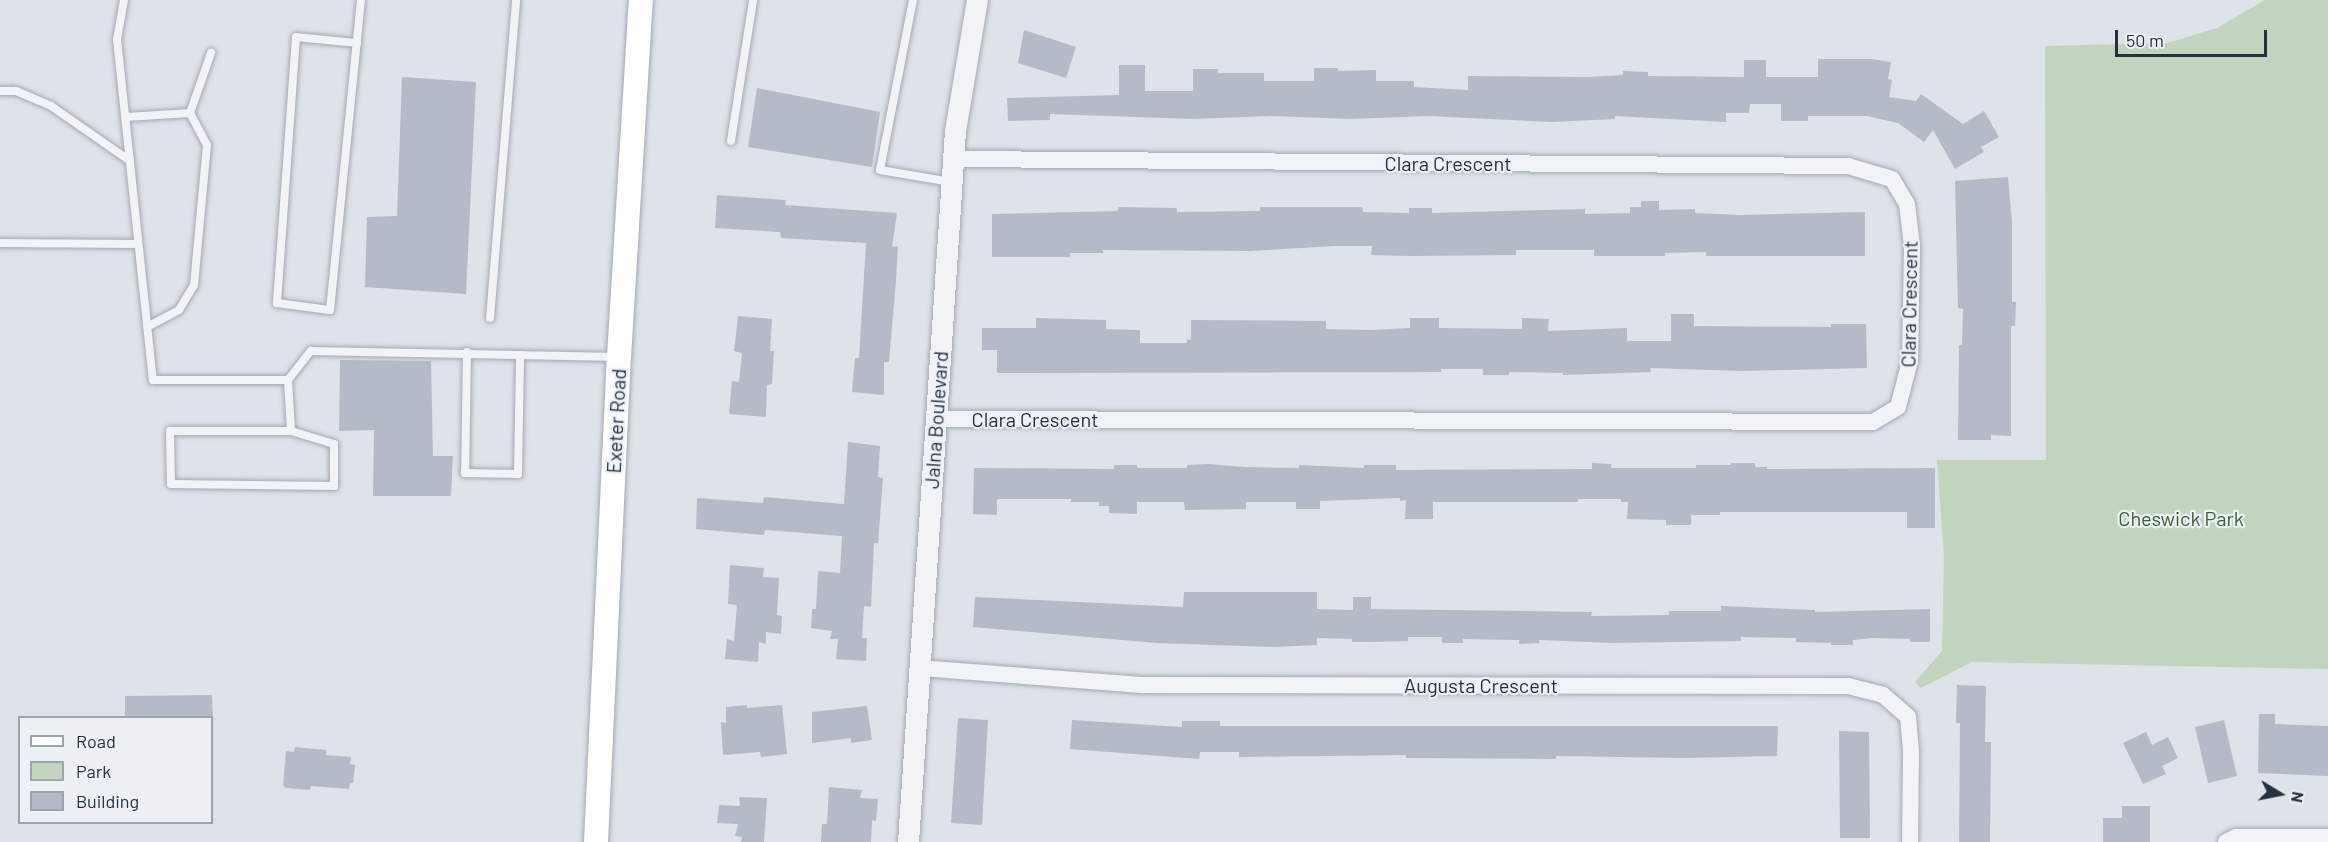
<!DOCTYPE html>
<style>
body{margin:0}
#map{position:relative;width:2328px;height:842px;overflow:hidden;background:#dee2e9;font-family:Barlow,sans-serif}
div>[style]{position:absolute}
.green>*{inset:0;background:#c3d4be}
.building>*{inset:0;background:#b4bbc6}
.roads{filter:drop-shadow(0 0 2px #a3a9b3) drop-shadow(0 0 2px #a3a9b3)}
.service>*{height:8px;margin:-4px;padding:0 4px;transform-origin:4px;border-radius:4px;background:#f1f3f7}
.minor>*{height:16px;margin:-8px;padding:0 8px;transform-origin:8px;border-radius:8px;background:#f1f3f7}
.tertiary>*{height:21px;margin:-10.5px;padding:0 10.5px;transform-origin:10.5px;border-radius:10.5px;background:#f1f3f7}
.secondary>*{height:24px;margin:-12px;padding:0 12px;transform-origin:12px;border-radius:12px;background:#fff}
span{translate:-50% -50%;white-space:nowrap;text-align:center;line-height:1.15;-webkit-text-stroke:4.5px #edf1f6;paint-order:stroke}
.street-label{font-size:20px;color:#253041}
.park-label{font-size:20px;color:#3a5e31}
.legend{position:absolute;left:18px;top:716px;width:195px;height:108px;box-sizing:border-box;background:#edf1f6;border:2px solid #9da4ae;margin:0;padding:8px 10px;list-style:none;font-size:18px;color:#253041}
.legend li{display:flex;align-items:center;gap:12px;height:30px}
.legend b{width:30px;border:2px solid #9da4ae}
.north{position:absolute;left:2250px;top:764px;width:60px;height:60px;-webkit-text-stroke:4px #edf1f6;paint-order:stroke;rotate:100deg;font-size:16px;font-weight:700;line-height:24px;text-align:center;color:#253041}
.north::after{content:'';display:block;margin:auto;width:21px;height:27px;background:#253041;clip-path:polygon(50% 0,100% 100%,50% 72%,0 100%)}
.scale{position:absolute;left:2115px;top:30px;width:152px;height:27px;box-sizing:border-box;border:3px solid #253041;border-top:0;padding-left:8px;font-size:18px;line-height:21px;white-space:nowrap;color:#253041;-webkit-text-stroke:4px #edf1f6;paint-order:stroke}
</style>
<div id="map">
<div class="green">
<div style="clip-path:polygon(2265px 0,2328px 0,2328px 669px,1972px 662px,1921px 688px,1915px 682px,1942px 651px,1944px 557px,1937px 460px,2046px 460px,2045px 46px,2167px 43px,2217px 28px)"></div>
</div>
<div class="building">
<div style="clip-path:polygon(1024px 30px,1076px 47px,1066px 78px,1018px 63px)"></div>
<div style="clip-path:polygon(1818px 59px,1872px 59px,1891px 62px,1888px 79px,1892px 80px,1889px 97px,1916px 101px,1921px 94px,1963px 124px,1984px 111px,1999px 137px,1981px 147px,1984px 152px,1955px 169px,1933px 130px,1924px 142px,1898px 123px,1867px 116px,1808px 116px,1808px 121px,1781px 121px,1781px 104px,1750px 104px,1749px 113px,1726px 113px,1726px 122px,1615px 116px,1615px 119px,1552px 122px,1427px 116px,1351px 119px,1271px 116px,1193px 119px,1050px 114px,1050px 120px,1008px 121px,1007px 98px,1119px 95px,1119px 65px,1145px 65px,1145px 91px,1193px 91px,1193px 69px,1218px 69px,1218px 73px,1264px 73px,1264px 81px,1314px 81px,1314px 68px,1338px 68px,1338px 71px,1376px 70px,1376px 81px,1414px 81px,1414px 87px,1468px 90px,1468px 76px,1588px 77px,1623px 75px,1623px 71px,1648px 72px,1648px 76px,1744px 77px,1744px 60px,1766px 60px,1766px 77px,1818px 77px)"></div>
<div style="clip-path:polygon(402px 77px,476px 82px,466px 294px,365px 287px,367px 217px,397px 216px)"></div>
<div style="clip-path:polygon(757px 88px,880px 112px,872px 167px,748px 147px)"></div>
<div style="clip-path:polygon(2008px 177px,2012px 222px,2012px 302px,2016px 302px,2015px 326px,2011px 326px,2011px 436px,1991px 435px,1991px 440px,1958px 440px,1959px 345px,1962px 345px,1963px 309px,1958px 308px,1955px 181px)"></div>
<div style="clip-path:polygon(717px 195px,786px 200px,785px 205px,897px 213px,892px 247px,898px 246px,896px 280px,889px 362px,884px 362px,884px 395px,852px 392px,855px 358px,859px 358px,866px 243px,781px 238px,780px 232px,715px 228px)"></div>
<div style="clip-path:polygon(1641px 201px,1659px 201px,1659px 210px,1695px 209px,1695px 213px,1741px 215px,1865px 212px,1865px 256px,1706px 256px,1706px 252px,1665px 253px,1665px 256px,1594px 256px,1594px 250px,1516px 250px,1516px 255px,1409px 256px,1371px 255px,1372px 246px,1335px 246px,1250px 251px,1103px 250px,1103px 253px,1070px 253px,1070px 257px,992px 257px,992px 214px,1118px 211px,1118px 207px,1177px 208px,1177px 212px,1260px 211px,1260px 207px,1362px 207px,1363px 212px,1409px 213px,1409px 208px,1432px 208px,1432px 213px,1585px 209px,1585px 214px,1630px 213px,1630px 207px,1641px 207px)"></div>
<div style="clip-path:polygon(1671px 314px,1694px 314px,1694px 326px,1831px 327px,1831px 324px,1866px 324px,1867px 368px,1742px 371px,1650px 368px,1651px 372px,1563px 375px,1563px 373px,1509px 372px,1509px 375px,1483px 375px,1483px 369px,1441px 369px,1441px 372px,997px 373px,997px 350px,982px 350px,982px 328px,1036px 328px,1036px 318px,1106px 320px,1106px 329px,1140px 330px,1140px 343px,1187px 343px,1187px 339px,1191px 340px,1191px 320px,1326px 321px,1326px 329px,1372px 330px,1410px 328px,1410px 318px,1439px 318px,1439px 328px,1522px 329px,1522px 318px,1549px 319px,1548px 331px,1627px 328px,1627px 341px,1671px 341px)"></div>
<div style="clip-path:polygon(738px 316px,772px 319px,770px 351px,774px 351px,772px 384px,767px 385px,766px 417px,729px 414px,732px 381px,739px 382px,742px 353px,734px 351px)"></div>
<div style="clip-path:polygon(340px 360px,431px 361px,433px 456px,453px 456px,451px 496px,373px 496px,374px 430px,339px 431px)"></div>
<div style="clip-path:polygon(848px 442px,880px 446px,878px 477px,883px 478px,878px 543px,874px 543px,871px 607px,864px 606px,862px 638px,867px 638px,866px 661px,836px 659px,838px 639px,830px 639px,832px 631px,811px 628px,812px 609px,816px 609px,818px 571px,840px 573px,842px 536px,765px 530px,764px 535px,696px 529px,697px 498px,763px 503px,764px 497px,844px 504px)"></div>
<div style="clip-path:polygon(1592px 463px,1611px 464px,1611px 468px,1696px 468px,1696px 465px,1731px 465px,1731px 463px,1755px 463px,1755px 467px,1767px 467px,1767px 469px,1935px 468px,1935px 528px,1907px 528px,1907px 512px,1720px 512px,1720px 515px,1691px 515px,1691px 525px,1666px 525px,1666px 520px,1627px 519px,1628px 502px,1621px 502px,1621px 499px,1578px 499px,1578px 502px,1433px 502px,1433px 519px,1405px 519px,1406px 500px,1400px 501px,1400px 498px,1320px 501px,1320px 509px,1296px 509px,1296px 502px,1246px 502px,1246px 509px,1185px 510px,1184px 502px,1137px 502px,1137px 514px,1109px 513px,1109px 506px,1099px 506px,1099px 502px,1071px 502px,1071px 499px,997px 499px,997px 515px,973px 514px,974px 468px,1114px 469px,1114px 465px,1137px 465px,1137px 468px,1187px 468px,1187px 465px,1208px 464px,1245px 467px,1299px 468px,1299px 465px,1364px 468px,1364px 465px,1396px 465px,1396px 470px,1592px 469px)"></div>
<div style="clip-path:polygon(730px 565px,764px 568px,763px 577px,779px 578px,777px 615px,782px 616px,781px 634px,766px 632px,766px 644px,759px 642px,758px 662px,725px 659px,727px 639px,734px 641px,737px 605px,728px 604px)"></div>
<div style="clip-path:polygon(1184px 592px,1317px 592px,1317px 609px,1353px 610px,1353px 597px,1371px 597px,1371px 609px,1592px 612px,1591px 616px,1669px 615px,1669px 611px,1721px 611px,1721px 606px,1815px 610px,1815px 612px,1930px 609px,1930px 642px,1910px 642px,1910px 639px,1872px 638px,1853px 640px,1853px 645px,1831px 645px,1831px 643px,1796px 642px,1796px 638px,1741px 637px,1741px 641px,1614px 643px,1539px 640px,1539px 643px,1519px 644px,1519px 640px,1463px 639px,1463px 643px,1442px 643px,1442px 637px,1408px 637px,1408px 641px,1370px 642px,1352px 642px,1352px 639px,1317px 638px,1317px 645px,1275px 647px,1157px 643px,973px 627px,975px 597px,1183px 607px)"></div>
<div style="clip-path:polygon(1957px 685px,1986px 686px,1985px 742px,1991px 742px,1990px 842px,1959px 842px,1960px 723px,1956px 723px)"></div>
<div style="clip-path:polygon(212px 695px,213px 717px,125px 717px,125px 696px)"></div>
<div style="clip-path:polygon(747px 705px,747px 708px,782px 705px,787px 754px,761px 757px,760px 752px,723px 755px,721px 722px,726px 723px,726px 707px)"></div>
<div style="clip-path:polygon(867px 706px,872px 740px,851px 743px,851px 738px,812px 743px,812px 712px)"></div>
<div style="clip-path:polygon(2259px 714px,2275px 714px,2275px 724px,2328px 726px,2328px 776px,2258px 773px)"></div>
<div style="clip-path:polygon(958px 718px,988px 720px,982px 825px,951px 823px)"></div>
<div style="clip-path:polygon(1072px 720px,1182px 727px,1182px 721px,1220px 721px,1220px 726px,1778px 726px,1777px 756px,1684px 758px,1556px 756px,1556px 759px,1406px 758px,1406px 755px,1239px 757px,1239px 752px,1200px 752px,1199px 759px,1070px 749px)"></div>
<div style="clip-path:polygon(2224px 720px,2237px 776px,2208px 783px,2195px 727px)"></div>
<div style="clip-path:polygon(1839px 731px,1869px 732px,1870px 838px,1840px 838px)"></div>
<div style="clip-path:polygon(2146px 732px,2152px 745px,2168px 737px,2178px 758px,2162px 766px,2166px 774px,2143px 784px,2123px 743px)"></div>
<div style="clip-path:polygon(295px 747px,326px 750px,326px 755px,351px 757px,350px 764px,355px 765px,353px 783px,350px 783px,349px 789px,311px 786px,310px 790px,286px 788px,283px 785px,286px 751px,294px 752px)"></div>
<div style="clip-path:polygon(829px 787px,862px 790px,860px 798px,878px 799px,876px 821px,872px 820px,871px 842px,821px 842px,822px 824px,827px 824px)"></div>
<div style="clip-path:polygon(739px 797px,767px 798px,764px 842px,741px 842px,742px 837px,735px 836px,738px 824px,717px 823px,719px 805px,740px 806px)"></div>
<div style="clip-path:polygon(2122px 806px,2150px 806px,2150px 842px,2103px 842px,2103px 818px,2122px 818px)"></div>
</div>
<div class="roads">
<div class="service">
<div style="left:124px;top:0;width:40px;rotate:100deg"></div>
<div style="left:117px;top:39px;width:343px;rotate:84deg"></div>
<div style="left:153px;top:380px;width:135px"></div>
<div style="left:288px;top:380px;width:37px;rotate:-52deg"></div>
<div style="left:311px;top:351px;width:307px;rotate:1.1deg"></div>
<div style="left:913px;top:0;width:173px;rotate:101deg"></div>
<div style="left:880px;top:170px;width:72px;rotate:9.6deg"></div>
<div style="left:357px;top:43px;width:61px;rotate:-174.4deg"></div>
<div style="left:296px;top:37px;width:267px;rotate:94.1deg"></div>
<div style="left:277px;top:303px;width:53px;rotate:7.5deg"></div>
<div style="left:330px;top:310px;width:312px;rotate:-84.3deg"></div>
<div style="left:0;top:91px;width:16px"></div>
<div style="left:16px;top:91px;width:38px;rotate:23deg"></div>
<div style="left:51px;top:106px;width:96px;rotate:34.8deg"></div>
<div style="left:190px;top:113px;width:64px;rotate:-70.7deg"></div>
<div style="left:126px;top:117px;width:64px;rotate:-3.6deg"></div>
<div style="left:190px;top:113px;width:36px;rotate:62deg"></div>
<div style="left:207px;top:145px;width:141px;rotate:95.3deg"></div>
<div style="left:194px;top:285px;width:29px;rotate:121deg"></div>
<div style="left:179px;top:310px;width:36px;rotate:152deg"></div>
<div style="left:731px;top:141px;width:143px;rotate:-81.1deg"></div>
<div style="left:0;top:243px;width:138px;rotate:0.4deg"></div>
<div style="left:490px;top:318px;width:319px;rotate:-85.3deg"></div>
<div style="left:467px;top:352px;width:121px;rotate:90.9deg"></div>
<div style="left:465px;top:473px;width:53px;rotate:1.1deg"></div>
<div style="left:518px;top:474px;width:119px;rotate:-89deg"></div>
<div style="left:288px;top:380px;width:51px;rotate:86.6deg"></div>
<div style="left:291px;top:431px;width:45px;rotate:16.8deg"></div>
<div style="left:334px;top:444px;width:42px;rotate:90deg"></div>
<div style="left:334px;top:486px;width:163px;rotate:-179.3deg"></div>
<div style="left:171px;top:484px;width:53px;rotate:-91.1deg"></div>
<div style="left:170px;top:431px;width:121px"></div>
</div>
<div class="minor">
<div style="left:936px;top:419px;width:937px;rotate:0.18deg"></div>
<div style="left:1873px;top:422px;width:29px;rotate:-31deg"></div>
<div style="left:1898px;top:407px;width:48px;rotate:-75.4deg"></div>
<div style="left:1910px;top:361px;width:115px;rotate:-89deg"></div>
<div style="left:1912px;top:246px;width:42px;rotate:-96.8deg"></div>
<div style="left:1907px;top:204px;width:29px;rotate:-121deg"></div>
<div style="left:1892px;top:179px;width:46px;rotate:-163.5deg"></div>
<div style="left:1848px;top:166px;width:895px;rotate:-179.55deg"></div>
<div style="left:920px;top:668px;width:224px;rotate:4.4deg"></div>
<div style="left:1143px;top:685px;width:705px;rotate:0.08deg"></div>
<div style="left:1848px;top:686px;width:36px;rotate:14deg"></div>
<div style="left:1883px;top:695px;width:33px;rotate:41deg"></div>
<div style="left:1908px;top:717px;width:35px;rotate:85deg"></div>
<div style="left:1911px;top:752px;width:90px;rotate:90.6deg"></div>
<div style="left:2226px;top:842px;width:11px;rotate:-27deg"></div>
<div style="left:2236px;top:837px;width:92px"></div>
</div>
<div class="tertiary">
<div style="left:908px;top:842px;width:713px;rotate:-86.22deg"></div>
<div style="left:955px;top:131px;width:133px;rotate:-80.5deg"></div>
</div>
<div class="secondary">
<div style="left:596px;top:842px;width:486px;rotate:-87.3deg"></div>
<div style="left:619px;top:357px;width:358px;rotate:-86.5deg"></div>
</div>
</div>
<div class="street-label">
<span style="left:1448px;top:163px">Clara Crescent</span>
<span style="left:1909px;top:304px;rotate:-89deg">Clara Crescent</span>
<span style="left:1035px;top:419px">Clara Crescent</span>
<span style="left:936px;top:420px;rotate:-86deg">Jalna Boulevard</span>
<span style="left:616px;top:421px;rotate:-87deg">Exeter Road</span>
<span style="left:1481px;top:685px">Augusta Crescent</span>
</div>
<div class="park-label">
<span style="left:2181px;top:518px">Cheswick Park</span>
</div>
<ul class="legend">
<li><b style="height:8px;background:#fff"></b>Road</li>
<li><b style="height:16px;background:#c3d4be"></b>Park</li>
<li><b style="height:16px;background:#b4bbc6"></b>Building</li>
</ul>
<div class="north">N</div>
<div class="scale">50 m</div>
</div>
